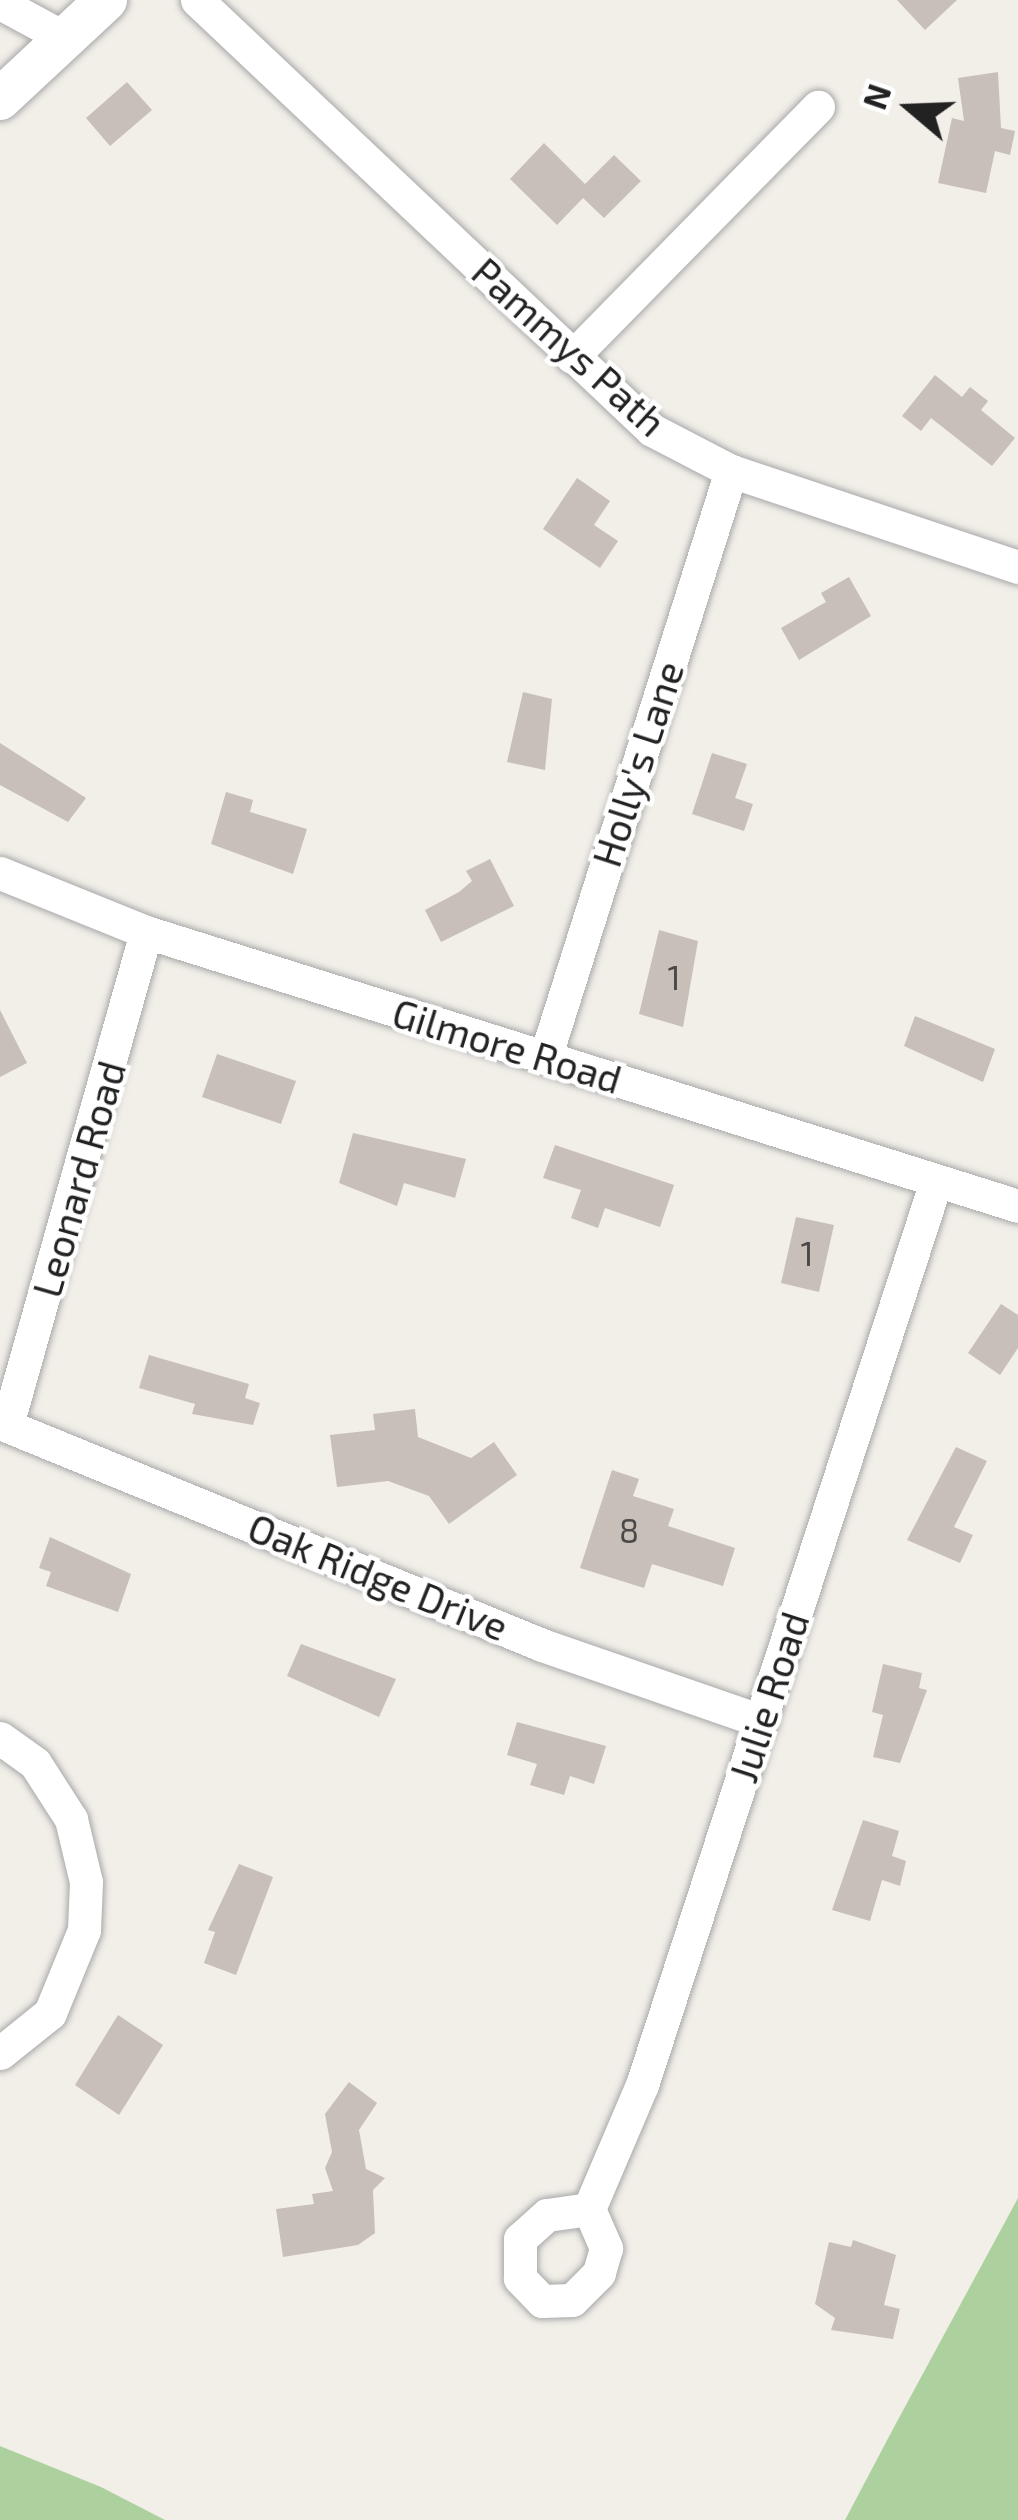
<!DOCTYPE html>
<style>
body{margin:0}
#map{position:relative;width:1018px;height:2520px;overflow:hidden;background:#f2efe9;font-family:"Exo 2",sans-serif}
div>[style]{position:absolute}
.forest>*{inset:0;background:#add19e}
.building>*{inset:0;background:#c7bfb8}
.roads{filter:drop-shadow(0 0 3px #a9a9a9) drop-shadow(0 0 3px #a9a9a9)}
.minor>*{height:33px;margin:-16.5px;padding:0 16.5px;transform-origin:16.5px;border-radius:16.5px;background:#fff}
.tertiary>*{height:42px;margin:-21px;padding:0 21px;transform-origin:21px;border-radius:21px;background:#fff}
span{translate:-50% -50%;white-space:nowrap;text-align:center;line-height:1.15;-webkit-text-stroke:9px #fff;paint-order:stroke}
.number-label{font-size:33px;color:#4b4948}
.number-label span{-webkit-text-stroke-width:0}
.street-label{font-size:39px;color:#222}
.north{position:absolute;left:850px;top:48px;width:120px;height:120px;-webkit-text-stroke:9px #fff;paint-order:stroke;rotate:289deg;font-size:33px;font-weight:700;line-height:48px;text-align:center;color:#222}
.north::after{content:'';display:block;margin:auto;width:42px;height:54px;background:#222;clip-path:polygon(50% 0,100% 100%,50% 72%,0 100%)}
</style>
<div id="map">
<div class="forest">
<div style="clip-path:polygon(1018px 2198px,1018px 2520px,845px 2520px,893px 2429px)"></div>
<div style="clip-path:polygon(0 2446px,101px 2487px,165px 2520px,0 2520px)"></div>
</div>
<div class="building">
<div style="clip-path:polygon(897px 0,957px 0,925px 30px)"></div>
<div style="clip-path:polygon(998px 72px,1001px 128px,1015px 131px,1010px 155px,995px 151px,986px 193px,938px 183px,952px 118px,964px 121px,958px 78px)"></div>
<div style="clip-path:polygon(127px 82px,152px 110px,110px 146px,86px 118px)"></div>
<div style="clip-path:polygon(544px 143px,585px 184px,614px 155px,641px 181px,604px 218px,583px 198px,557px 225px,510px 179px)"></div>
<div style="clip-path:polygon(935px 375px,962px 397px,970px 387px,988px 401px,981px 410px,1015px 438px,992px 466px,931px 418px,921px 431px,902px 416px)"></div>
<div style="clip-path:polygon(577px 478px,610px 501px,594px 525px,618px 541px,600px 568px,543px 529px)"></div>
<div style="clip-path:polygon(849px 577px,871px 616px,799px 660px,781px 628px,826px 602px,821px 593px)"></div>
<div style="clip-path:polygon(523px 692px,552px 699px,545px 770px,507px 762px)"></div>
<div style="clip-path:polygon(0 743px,86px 798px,68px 822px,0 785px)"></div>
<div style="clip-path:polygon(712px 753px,747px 764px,735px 798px,753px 804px,744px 831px,692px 814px)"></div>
<div style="clip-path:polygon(226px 792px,253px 800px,250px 812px,307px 829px,293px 874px,211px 844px)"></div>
<div style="clip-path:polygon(490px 859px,514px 906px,441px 942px,425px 910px,459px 892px,472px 881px,466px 871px)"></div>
<div style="clip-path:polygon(659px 930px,698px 941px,683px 1027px,639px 1014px)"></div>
<div style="clip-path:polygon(0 1010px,27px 1063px,0 1077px)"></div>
<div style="clip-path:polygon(915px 1016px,995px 1049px,983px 1082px,904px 1046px)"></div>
<div style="clip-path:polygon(217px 1054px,296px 1081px,281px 1124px,202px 1097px)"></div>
<div style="clip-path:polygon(353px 1133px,466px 1159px,455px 1198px,404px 1183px,397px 1206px,339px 1183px)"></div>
<div style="clip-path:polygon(555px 1145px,674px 1185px,660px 1227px,605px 1208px,598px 1228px,571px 1218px,581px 1190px,543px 1178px)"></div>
<div style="clip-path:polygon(796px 1217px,834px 1225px,819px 1292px,781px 1283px)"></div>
<div style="clip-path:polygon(1001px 1304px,1018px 1315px,1018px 1348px,1000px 1375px,968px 1353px)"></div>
<div style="clip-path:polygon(149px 1355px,249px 1384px,245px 1398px,260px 1403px,253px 1425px,192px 1414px,195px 1404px,139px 1388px)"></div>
<div style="clip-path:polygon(415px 1409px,418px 1437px,471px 1458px,494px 1442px,517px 1475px,449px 1524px,429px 1496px,388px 1481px,337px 1487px,330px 1435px,375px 1430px,373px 1414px)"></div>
<div style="clip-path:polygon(956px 1447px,987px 1461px,954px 1527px,973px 1535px,960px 1563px,907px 1540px)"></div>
<div style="clip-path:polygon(612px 1470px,639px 1479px,633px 1496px,674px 1509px,668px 1526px,735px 1548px,723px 1586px,652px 1564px,644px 1588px,580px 1568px)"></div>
<div style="clip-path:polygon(50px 1537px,131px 1574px,118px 1612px,46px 1586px,51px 1572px,39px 1568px)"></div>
<div style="clip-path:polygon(301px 1644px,396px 1679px,379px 1717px,287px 1676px)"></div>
<div style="clip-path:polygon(883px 1664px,922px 1673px,919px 1688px,927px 1690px,900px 1763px,873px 1757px,883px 1715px,872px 1712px)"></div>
<div style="clip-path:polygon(517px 1722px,606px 1746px,594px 1784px,570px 1776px,564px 1795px,530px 1785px,537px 1764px,507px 1755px)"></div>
<div style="clip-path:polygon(863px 1820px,899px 1831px,892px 1856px,906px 1861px,900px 1886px,882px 1880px,870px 1921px,832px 1910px)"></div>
<div style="clip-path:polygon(239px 1864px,273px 1877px,236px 1975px,204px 1963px,215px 1932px,208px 1930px)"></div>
<div style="clip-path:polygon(118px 2015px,163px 2045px,119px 2115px,75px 2085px)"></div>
<div style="clip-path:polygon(349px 2082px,377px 2103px,359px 2130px,366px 2169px,385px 2178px,373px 2190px,375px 2233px,358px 2245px,283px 2257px,276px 2209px,314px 2204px,312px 2194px,333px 2191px,325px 2168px,332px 2152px,325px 2114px)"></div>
<div style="clip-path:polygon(853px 2240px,896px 2255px,884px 2305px,900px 2309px,893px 2339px,831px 2330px,835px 2318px,815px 2304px,829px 2242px,851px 2247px)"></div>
</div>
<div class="roads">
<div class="minor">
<div style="left:197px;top:0;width:626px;rotate:43.38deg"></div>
<div style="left:652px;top:430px;width:89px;rotate:27.4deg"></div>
<div style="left:731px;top:471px;width:303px;rotate:18.5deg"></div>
<div style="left:0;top:3px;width:72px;rotate:28.4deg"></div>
<div style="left:572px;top:357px;width:351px;rotate:-45.5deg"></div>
<div style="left:0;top:873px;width:157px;rotate:22deg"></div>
<div style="left:146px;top:932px;width:914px;rotate:17.44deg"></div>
<div style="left:545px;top:1058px;width:616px;rotate:-72.42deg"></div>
<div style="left:0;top:1423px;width:586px;rotate:22.27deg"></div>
<div style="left:542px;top:1645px;width:232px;rotate:19.1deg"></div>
<div style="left:7px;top:1425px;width:512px;rotate:-74.25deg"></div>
<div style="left:0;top:1738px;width:43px;rotate:35.5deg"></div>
<div style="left:35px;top:1763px;width:67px;rotate:57.3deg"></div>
<div style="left:71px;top:1819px;width:65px;rotate:76.6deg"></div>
<div style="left:86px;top:1882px;width:48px;rotate:92.4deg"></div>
<div style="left:84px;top:1930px;width:90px;rotate:112.3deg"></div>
<div style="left:50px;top:2013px;width:64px;rotate:141.3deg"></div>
<div style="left:589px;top:2209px;width:43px;rotate:66.4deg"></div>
<div style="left:606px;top:2248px;width:26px;rotate:106deg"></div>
<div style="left:599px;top:2273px;width:38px;rotate:135deg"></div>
<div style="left:572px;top:2300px;width:30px;rotate:178deg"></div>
<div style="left:542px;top:2301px;width:32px;rotate:-134deg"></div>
<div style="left:520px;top:2278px;width:39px;rotate:-90deg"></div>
<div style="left:520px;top:2239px;width:36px;rotate:-42deg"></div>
<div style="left:547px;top:2215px;width:42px;rotate:-8.1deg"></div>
<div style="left:589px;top:2209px;width:135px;rotate:-66.9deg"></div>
<div style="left:642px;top:2085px;width:951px;rotate:-71.98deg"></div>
</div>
<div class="tertiary">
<div style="left:0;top:99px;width:145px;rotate:-43deg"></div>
</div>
</div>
<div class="number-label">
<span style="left:674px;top:978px">1</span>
<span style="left:807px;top:1254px">1</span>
<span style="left:629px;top:1531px">8</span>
</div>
<div class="street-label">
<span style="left:569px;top:347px;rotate:42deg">Pammys Path</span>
<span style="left:638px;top:764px;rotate:-72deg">Holly's Lane</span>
<span style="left:507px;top:1046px;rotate:17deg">Gilmore Road</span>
<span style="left:79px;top:1179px;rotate:-74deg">Leonard Road</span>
<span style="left:378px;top:1577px;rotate:22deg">Oak Ridge Drive</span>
<span style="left:769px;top:1697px;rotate:-72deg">Julie Road</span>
</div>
<div class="north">N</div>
</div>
